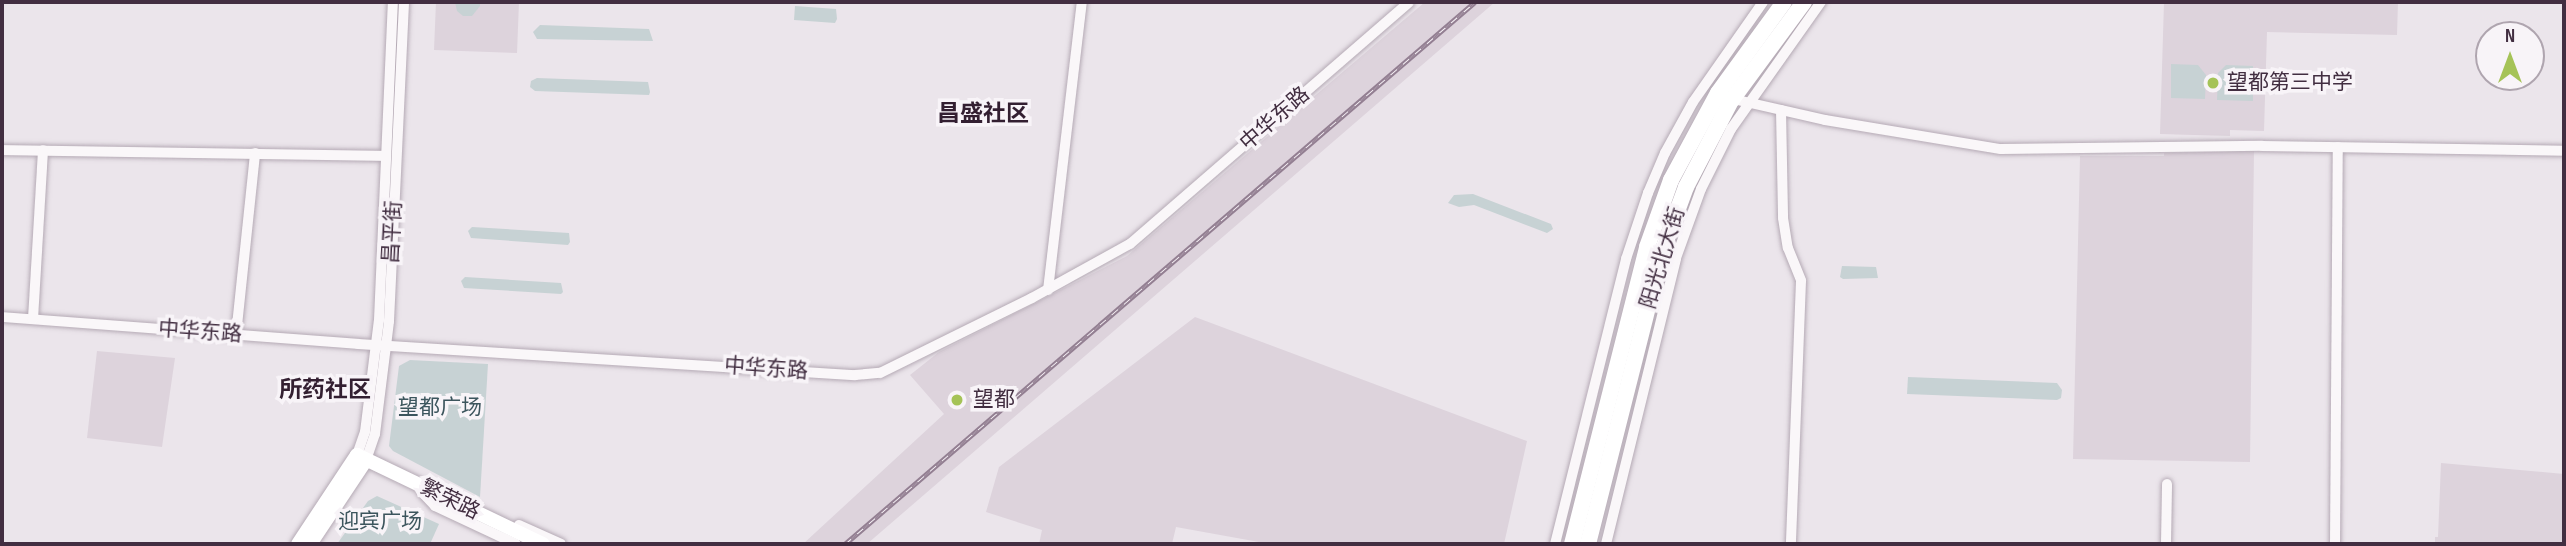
<!DOCTYPE html>
<meta charset="utf-8">
<style>
body{margin:0}
#map{position:relative;width:2566px;height:546px;overflow:hidden;background:#ebe5eb;font-family:"Sofia Sans Condensed","Noto Sans SC",sans-serif}
div>[style]{position:absolute}
.built>*{inset:0;background:#ddd3dc}
.green>*{inset:0;background:#c7d2d4}
.roads{filter:drop-shadow(0 0 2px #b5aab5) drop-shadow(0 0 2px #b5aab5)}
.minor>*{height:10px;margin:-5px;padding:0 5px;transform-origin:5px;border-radius:5px;background:#faf7f9}
.major>*{height:14px;margin:-7px;padding:0 7px;transform-origin:7px;border-radius:7px;background:#fff}
.highway>*{height:16px;margin:-8px;padding:0 8px;transform-origin:8px;border-radius:8px;background:#fff}
.rail>*{height:5px;margin-top:-2.5px;transform-origin:0;background:repeating-linear-gradient(90deg,#f8f4f8 0 8px,#937f92 0 16px);box-sizing:border-box;border-block:2px solid #937f92}
.dots>*{width:19px;height:19px;translate:-50% -50%;box-sizing:border-box;border:4px solid #f8f4f8;border-radius:50%}
span{translate:-50% -50%;white-space:nowrap;text-align:center;line-height:1.15;-webkit-text-stroke:7px #f8f4f8;paint-order:stroke}
.poi-label{font-size:21px;color:#422e41}
.left{translate:0 -50%;text-align:left}
.street-label{font-size:21px;color:#422e41}
.park-label{font-size:21px;color:#3c555d}
.neighbourhood-label{font-size:23px;color:#331f31;font-weight:700}
.frame{position:absolute;inset:0;border:4px solid #422e41;pointer-events:none}
.north{position:absolute;left:2475px;top:21px;width:70px;height:70px;box-sizing:border-box;background:#f8f4f8;border:2px solid #afa5af;border-radius:50%;rotate:0deg;font-size:19px;font-weight:700;line-height:28px;text-align:center;color:#422e41}
.north::after{content:'';display:block;margin:auto;width:24px;height:32px;background:#a5c357;clip-path:polygon(50% 0,100% 100%,50% 72%,0 100%)}
</style>
<div id="map">
<div class="built">
<div style="clip-path:polygon(436px 2px,519px 2px,517px 53px,434px 50px)"></div>
<div style="clip-path:polygon(1425px 2px,1495px 2px,867px 544px,803px 544px,944px 414px,910px 375px,939px 352px,1127px 256px)"></div>
<div style="clip-path:polygon(2164px 2px,2398px 2px,2397px 35px,2267px 32px,2264px 131px,2230px 130px,2230px 136px,2160px 134px)"></div>
<div style="clip-path:polygon(2254px 151px,2250px 462px,2073px 459px,2080px 156px,2164px 156px,2164px 153px)"></div>
<div style="clip-path:polygon(1195px 317px,1527px 441px,1504px 544px,1270px 544px,1176px 527px,1172px 544px,1039px 544px,1042px 530px,986px 512px,999px 467px)"></div>
<div style="clip-path:polygon(97px 351px,175px 358px,162px 447px,87px 438px)"></div>
<div style="clip-path:polygon(2441px 463px,2564px 474px,2564px 544px,2435px 544px,2435px 537px,2438px 537px)"></div>
</div>
<div class="green">
<div style="clip-path:polygon(455px 2px,480px 2px,480px 6px,472px 16px,463px 16px,457px 11px)"></div>
<div style="clip-path:polygon(795px 6px,836px 9px,837px 19px,835px 23px,794px 20px)"></div>
<div style="clip-path:polygon(540px 25px,649px 29px,653px 41px,537px 39px,533px 32px)"></div>
<div style="clip-path:polygon(2171px 64px,2198px 65px,2206px 75px,2205px 99px,2171px 98px)"></div>
<div style="clip-path:polygon(2226px 65px,2253px 66px,2253px 101px,2217px 100px,2218px 73px)"></div>
<div style="clip-path:polygon(537px 78px,648px 82px,650px 92px,649px 95px,535px 91px,530px 87px,531px 81px)"></div>
<div style="clip-path:polygon(1473px 194px,1551px 224px,1553px 229px,1547px 233px,1474px 205px,1459px 207px,1448px 203px,1454px 195px)"></div>
<div style="clip-path:polygon(472px 227px,569px 233px,570px 242px,568px 245px,471px 238px,468px 231px)"></div>
<div style="clip-path:polygon(1842px 266px,1876px 267px,1878px 278px,1843px 279px,1840px 277px)"></div>
<div style="clip-path:polygon(465px 277px,561px 283px,563px 292px,561px 294px,464px 288px,461px 281px)"></div>
<div style="clip-path:polygon(410px 360px,488px 364px,480px 497px,393px 451px,389px 446px,399px 366px)"></div>
<div style="clip-path:polygon(1908px 377px,2057px 383px,2062px 390px,2061px 398px,2057px 400px,1907px 394px)"></div>
<div style="clip-path:polygon(377px 496px,439px 524px,430px 544px,337px 544px,368px 501px)"></div>
</div>
<div class="roads">
<div class="minor">
<div style="left:1733px;top:99px;width:94px;rotate:12.9deg"></div>
<div style="left:1825px;top:120px;width:178px;rotate:9.4deg"></div>
<div style="left:2001px;top:149px;width:261px;rotate:-0.7deg"></div>
<div style="left:2262px;top:146px;width:302px;rotate:0.9deg"></div>
<div style="left:1781px;top:110px;width:108px;rotate:88.9deg"></div>
<div style="left:1783px;top:218px;width:30px;rotate:81deg"></div>
<div style="left:1788px;top:248px;width:35px;rotate:68deg"></div>
<div style="left:1801px;top:281px;width:263px;rotate:92.2deg"></div>
<div style="left:2px;top:150px;width:384px;rotate:0.9deg"></div>
<div style="left:1048px;top:290px;width:290px;rotate:-83.3deg"></div>
<div style="left:2px;top:317px;width:357px;rotate:4.3deg"></div>
<div style="left:358px;top:344px;width:498px;rotate:3.6deg"></div>
<div style="left:855px;top:375px;width:25px;rotate:-5deg"></div>
<div style="left:880px;top:373px;width:169px;rotate:-26.3deg"></div>
<div style="left:1032px;top:298px;width:112px;rotate:-28.9deg"></div>
<div style="left:1130px;top:244px;width:369px;rotate:-40.9deg"></div>
<div style="left:33px;top:319px;width:169px;rotate:-86.6deg"></div>
<div style="left:236px;top:335px;width:183px;rotate:-84deg"></div>
<div style="left:357px;top:455px;width:24px;rotate:-71deg"></div>
<div style="left:365px;top:432px;width:113px;rotate:-82.9deg"></div>
<div style="left:379px;top:320px;width:318px;rotate:-87.5deg"></div>
<div style="left:366px;top:460px;width:28px;rotate:-71deg"></div>
<div style="left:375px;top:434px;width:114px;rotate:-82.9deg"></div>
<div style="left:389px;top:321px;width:319px;rotate:-87.3deg"></div>
<div style="left:422px;top:492px;width:19px;rotate:47deg"></div>
<div style="left:435px;top:506px;width:89px;rotate:25.1deg"></div>
<div style="left:519px;top:525px;width:46px;rotate:24.3deg"></div>
<div style="left:1555px;top:544px;width:294px;rotate:-76deg"></div>
<div style="left:1626px;top:259px;width:70px;rotate:-71.6deg"></div>
<div style="left:1648px;top:193px;width:43px;rotate:-67deg"></div>
<div style="left:1665px;top:153px;width:58px;rotate:-61.2deg"></div>
<div style="left:1693px;top:102px;width:122px;rotate:-55deg"></div>
<div style="left:1606px;top:544px;width:294px;rotate:-76.2deg"></div>
<div style="left:1676px;top:258px;width:73px;rotate:-70.1deg"></div>
<div style="left:1701px;top:189px;width:67px;rotate:-63.4deg"></div>
<div style="left:1731px;top:129px;width:156px;rotate:-54.7deg"></div>
<div style="left:2166px;top:544px;width:60px;rotate:-89deg"></div>
<div style="left:2335px;top:544px;width:397px;rotate:-89.6deg"></div>
</div>
<div class="major">
<div style="left:298px;top:544px;width:107px;rotate:-56.5deg"></div>
<div style="left:357px;top:455px;width:206px;rotate:25.6deg"></div>
<div style="left:310px;top:544px;width:101px;rotate:-56.3deg"></div>
</div>
<div class="highway">
<div style="left:1572px;top:544px;width:306px;rotate:-75.8deg"></div>
<div style="left:1647px;top:247px;width:71px;rotate:-70.3deg"></div>
<div style="left:1671px;top:180px;width:99px;rotate:-61.6deg"></div>
<div style="left:1718px;top:93px;width:112px;rotate:-54deg"></div>
<div style="left:1588px;top:544px;width:301px;rotate:-75.8deg"></div>
<div style="left:1662px;top:252px;width:69px;rotate:-69.7deg"></div>
<div style="left:1686px;top:187px;width:97px;rotate:-62.4deg"></div>
<div style="left:1731px;top:101px;width:123px;rotate:-53.6deg"></div>
</div>
</div>
<div class="rail">
<div style="left:845px;top:544px;width:831px;rotate:-40.71deg"></div>
</div>
<div class="dots">
<div style="left:2213px;top:83px;background:#a5c357"></div>
<div style="left:957px;top:400px;background:#a5c357"></div>
</div>
<div class="poi-label">
<span class="left" style="left:2227px;top:83px">望都第三中学</span>
<span class="left" style="left:973px;top:400px">望都</span>
</div>
<div class="street-label">
<span style="left:1275px;top:119px;rotate:-41deg">中华东路</span>
<span style="left:393px;top:232px;rotate:-87deg">昌平街</span>
<span style="left:1663px;top:258px;rotate:-73deg">阳光北大街</span>
<span style="left:200px;top:332px;rotate:4deg">中华东路</span>
<span style="left:766px;top:369px;rotate:4deg">中华东路</span>
<span style="left:450px;top:500px;rotate:26deg">繁荣路</span>
</div>
<div class="park-label">
<span style="left:440px;top:408px">望都广场</span>
<span style="left:380px;top:522px">迎宾广场</span>
</div>
<div class="neighbourhood-label">
<span style="left:983px;top:114px">昌盛社区</span>
<span style="left:325px;top:390px">所药社区</span>
</div>
<div class="frame"></div>
<div class="north">N</div>
</div>
